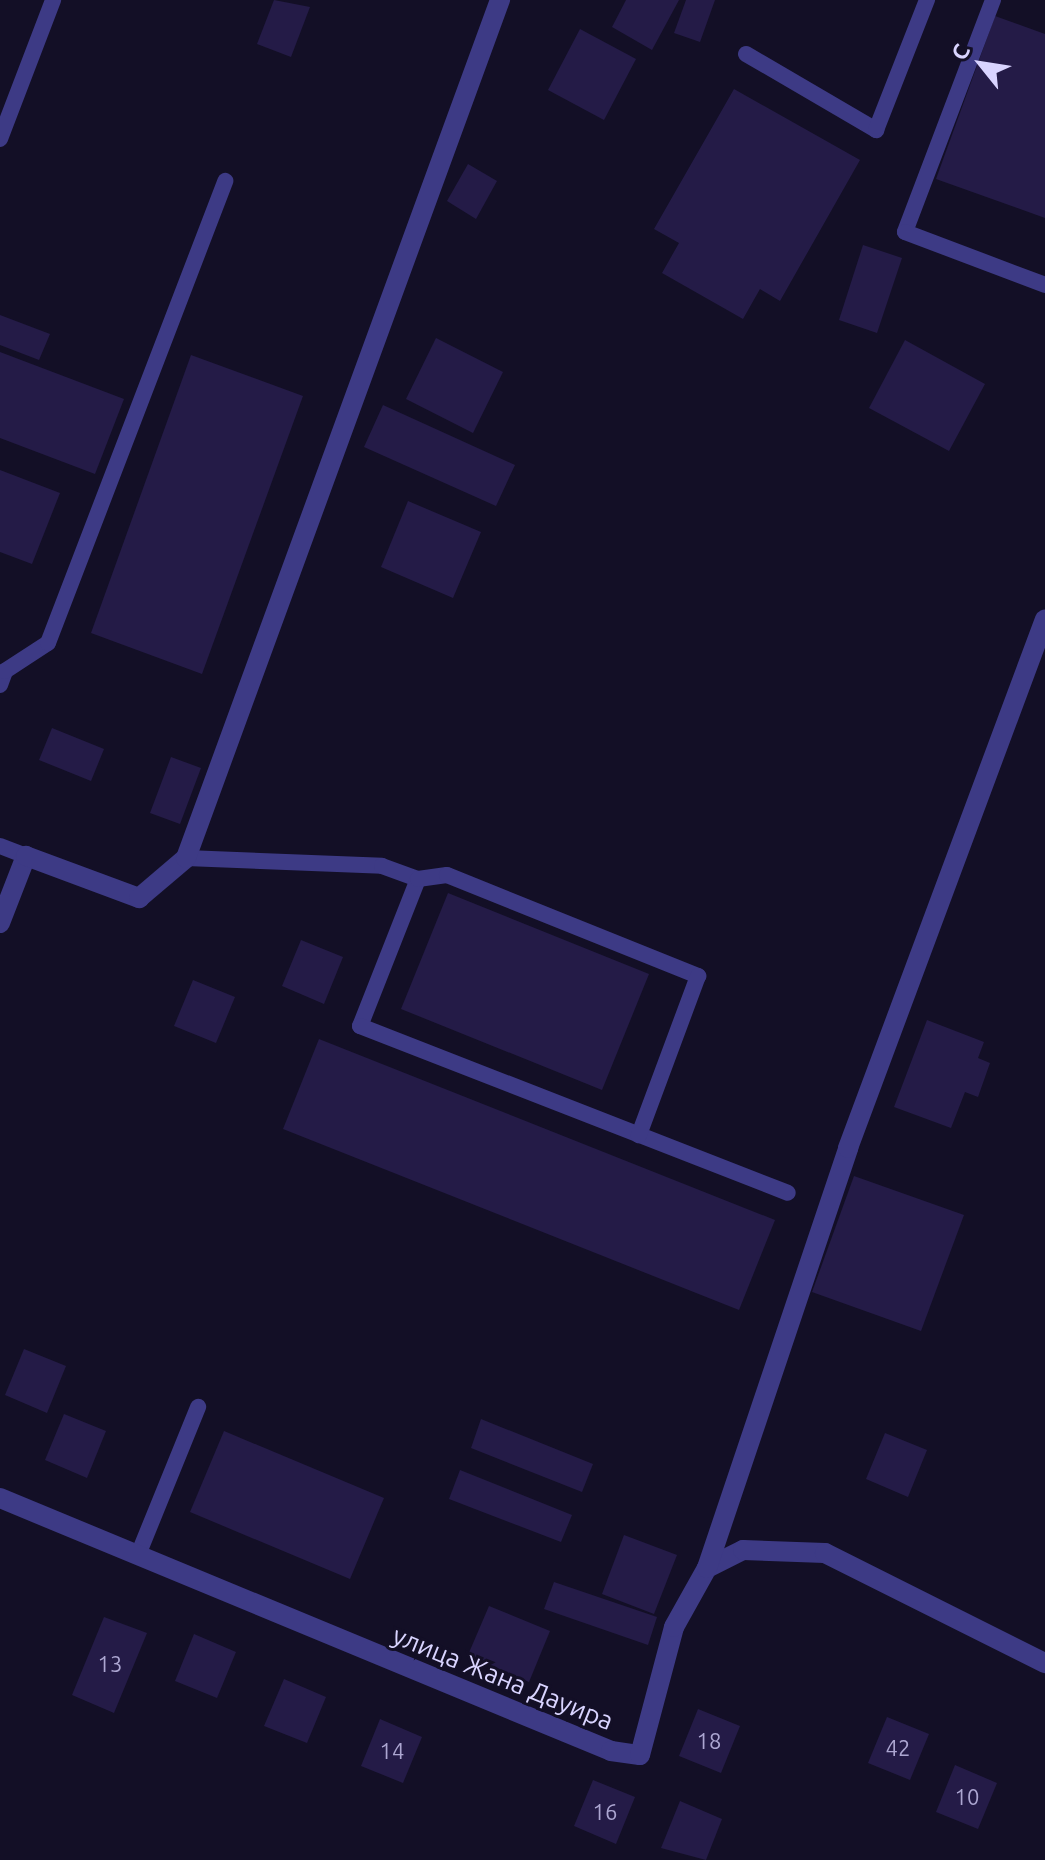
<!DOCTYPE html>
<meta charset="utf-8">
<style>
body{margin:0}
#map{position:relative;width:1045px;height:1860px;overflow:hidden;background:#130f26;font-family:Ubuntu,sans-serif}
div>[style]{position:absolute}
.building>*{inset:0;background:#241b47}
.service>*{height:16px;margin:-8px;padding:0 8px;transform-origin:8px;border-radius:8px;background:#3d3a85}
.minor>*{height:20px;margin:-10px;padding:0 10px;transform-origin:10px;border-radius:10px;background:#3d3a85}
span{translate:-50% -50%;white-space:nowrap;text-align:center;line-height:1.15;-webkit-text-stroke:6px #130f26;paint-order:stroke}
.number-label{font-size:22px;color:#aca6d1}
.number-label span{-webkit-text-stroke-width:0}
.street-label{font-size:26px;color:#d9d4ff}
.north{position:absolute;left:941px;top:24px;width:80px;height:80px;-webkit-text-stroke:6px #130f26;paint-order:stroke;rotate:300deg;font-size:22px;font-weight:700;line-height:32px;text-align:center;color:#d9d4ff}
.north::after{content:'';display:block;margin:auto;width:28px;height:36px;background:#d9d4ff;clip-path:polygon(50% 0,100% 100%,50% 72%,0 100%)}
</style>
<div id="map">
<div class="building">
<div style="clip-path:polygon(274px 0,310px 7px,291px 57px,257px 44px)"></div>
<div style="clip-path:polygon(626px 0,679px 0,652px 50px,612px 27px)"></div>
<div style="clip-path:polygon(686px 0,715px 0,700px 42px,674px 33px)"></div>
<div style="clip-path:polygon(995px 16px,1045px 34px,1045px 218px,936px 179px)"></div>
<div style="clip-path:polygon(580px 29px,636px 59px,604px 120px,548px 90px)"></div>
<div style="clip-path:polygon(734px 89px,860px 160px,780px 301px,760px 289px,743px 319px,662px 273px,679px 243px,654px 229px)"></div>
<div style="clip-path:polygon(468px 164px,497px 181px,476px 219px,447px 201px)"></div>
<div style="clip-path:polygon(863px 245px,902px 258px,877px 333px,839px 320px)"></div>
<div style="clip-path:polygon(0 315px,50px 334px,39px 360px,0 345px)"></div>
<div style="clip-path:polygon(436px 338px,503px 372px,473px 433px,406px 399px)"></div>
<div style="clip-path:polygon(905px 340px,985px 384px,949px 451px,869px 408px)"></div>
<div style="clip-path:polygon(0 352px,124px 399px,95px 474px,0 438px)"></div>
<div style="clip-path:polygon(191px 355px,303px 396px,202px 674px,91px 633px)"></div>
<div style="clip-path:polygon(383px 405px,515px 465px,496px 506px,364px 447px)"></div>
<div style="clip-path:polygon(0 470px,60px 493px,32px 564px,0 552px)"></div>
<div style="clip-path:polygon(408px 501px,481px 532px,453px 598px,381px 567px)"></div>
<div style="clip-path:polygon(52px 728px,104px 749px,91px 781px,39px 760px)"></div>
<div style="clip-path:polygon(171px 757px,201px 768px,180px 824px,150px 813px)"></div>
<div style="clip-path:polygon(448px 893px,649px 974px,602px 1090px,401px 1009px)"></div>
<div style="clip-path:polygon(301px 940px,343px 957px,324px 1004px,282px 986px)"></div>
<div style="clip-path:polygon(193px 980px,235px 997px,216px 1043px,174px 1026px)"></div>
<div style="clip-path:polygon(927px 1020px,984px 1042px,978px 1058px,990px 1063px,978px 1097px,965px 1092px,951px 1128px,894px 1107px)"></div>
<div style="clip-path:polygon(319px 1039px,775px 1220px,739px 1310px,283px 1129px)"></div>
<div style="clip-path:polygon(854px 1176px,964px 1215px,921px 1331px,812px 1292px)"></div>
<div style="clip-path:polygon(24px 1349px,66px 1366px,47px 1413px,5px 1395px)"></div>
<div style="clip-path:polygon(64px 1414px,106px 1431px,87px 1478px,45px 1460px)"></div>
<div style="clip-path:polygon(481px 1419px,593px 1464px,582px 1492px,471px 1448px)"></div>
<div style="clip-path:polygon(224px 1431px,384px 1498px,350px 1579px,190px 1512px)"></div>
<div style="clip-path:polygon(885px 1433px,927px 1450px,908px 1497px,866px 1479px)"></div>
<div style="clip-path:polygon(460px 1470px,572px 1515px,561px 1542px,449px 1499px)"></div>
<div style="clip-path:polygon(624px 1535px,677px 1555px,654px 1614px,602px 1594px)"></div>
<div style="clip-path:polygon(554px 1582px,657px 1617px,648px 1645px,544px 1609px)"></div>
<div style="clip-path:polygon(489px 1606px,550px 1631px,529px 1682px,468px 1655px)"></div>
<div style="clip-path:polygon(104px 1617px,147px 1633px,114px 1713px,72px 1695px)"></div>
<div style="clip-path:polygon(194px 1634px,236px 1652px,217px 1698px,175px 1681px)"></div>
<div style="clip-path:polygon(284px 1679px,326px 1697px,307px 1743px,264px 1726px)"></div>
<div style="clip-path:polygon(698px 1709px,740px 1726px,721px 1773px,679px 1756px)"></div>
<div style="clip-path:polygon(887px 1717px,929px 1734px,910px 1780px,868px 1763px)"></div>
<div style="clip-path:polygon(380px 1719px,422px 1737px,403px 1783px,361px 1766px)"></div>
<div style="clip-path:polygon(955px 1765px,997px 1783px,978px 1829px,936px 1812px)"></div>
<div style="clip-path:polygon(593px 1780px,635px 1797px,616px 1844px,574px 1826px)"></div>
<div style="clip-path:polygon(680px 1801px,722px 1819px,706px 1860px,661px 1848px)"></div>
</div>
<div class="service">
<div style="left:993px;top:0;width:248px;rotate:110.8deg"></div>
<div style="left:905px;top:232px;width:150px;rotate:20.7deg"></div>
<div style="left:746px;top:54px;width:151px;rotate:30.3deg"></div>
<div style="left:876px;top:130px;width:140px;rotate:-68.6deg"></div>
<div style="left:0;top:139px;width:149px;rotate:-69.1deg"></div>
<div style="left:0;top:685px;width:15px;rotate:-70deg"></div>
<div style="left:5px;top:671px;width:51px;rotate:-33.1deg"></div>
<div style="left:48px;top:643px;width:495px;rotate:-69deg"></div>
<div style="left:0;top:846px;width:28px;rotate:21deg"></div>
<div style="left:186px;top:858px;width:196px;rotate:2.3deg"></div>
<div style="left:382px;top:866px;width:38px;rotate:20deg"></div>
<div style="left:418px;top:879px;width:158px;rotate:111.5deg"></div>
<div style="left:360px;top:1026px;width:459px;rotate:21.3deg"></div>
<div style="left:418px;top:879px;width:29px;rotate:-8deg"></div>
<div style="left:447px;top:875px;width:271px;rotate:21.9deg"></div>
<div style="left:698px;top:976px;width:170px;rotate:110.4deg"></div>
<div style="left:138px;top:1555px;width:160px;rotate:-67.9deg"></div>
</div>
<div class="minor">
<div style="left:0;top:923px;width:72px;rotate:-68.8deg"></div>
<div style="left:26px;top:856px;width:121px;rotate:20.4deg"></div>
<div style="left:139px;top:898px;width:62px;rotate:-40.4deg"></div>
<div style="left:186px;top:858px;width:914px;rotate:-69.9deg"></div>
<div style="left:0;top:1498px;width:661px;rotate:22.49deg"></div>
<div style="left:611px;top:1751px;width:29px;rotate:8deg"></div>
<div style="left:640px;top:1755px;width:132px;rotate:-75.1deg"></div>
<div style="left:674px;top:1627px;width:68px;rotate:-60.8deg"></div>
<div style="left:707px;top:1568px;width:40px;rotate:-26.6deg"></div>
<div style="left:743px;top:1550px;width:82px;rotate:2.1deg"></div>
<div style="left:825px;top:1553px;width:246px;rotate:26.6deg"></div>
<div style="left:707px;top:1568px;width:443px;rotate:-71.4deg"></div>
<div style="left:848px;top:1148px;width:564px;rotate:-69.57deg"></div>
</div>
<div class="number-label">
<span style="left:110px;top:1664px">13</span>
<span style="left:709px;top:1741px">18</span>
<span style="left:898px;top:1748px">42</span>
<span style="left:392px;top:1751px">14</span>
<span style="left:967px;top:1797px">10</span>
<span style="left:605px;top:1812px">16</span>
</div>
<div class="street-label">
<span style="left:503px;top:1678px;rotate:22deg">улица Жана Дауира</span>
</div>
<div class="north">С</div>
</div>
